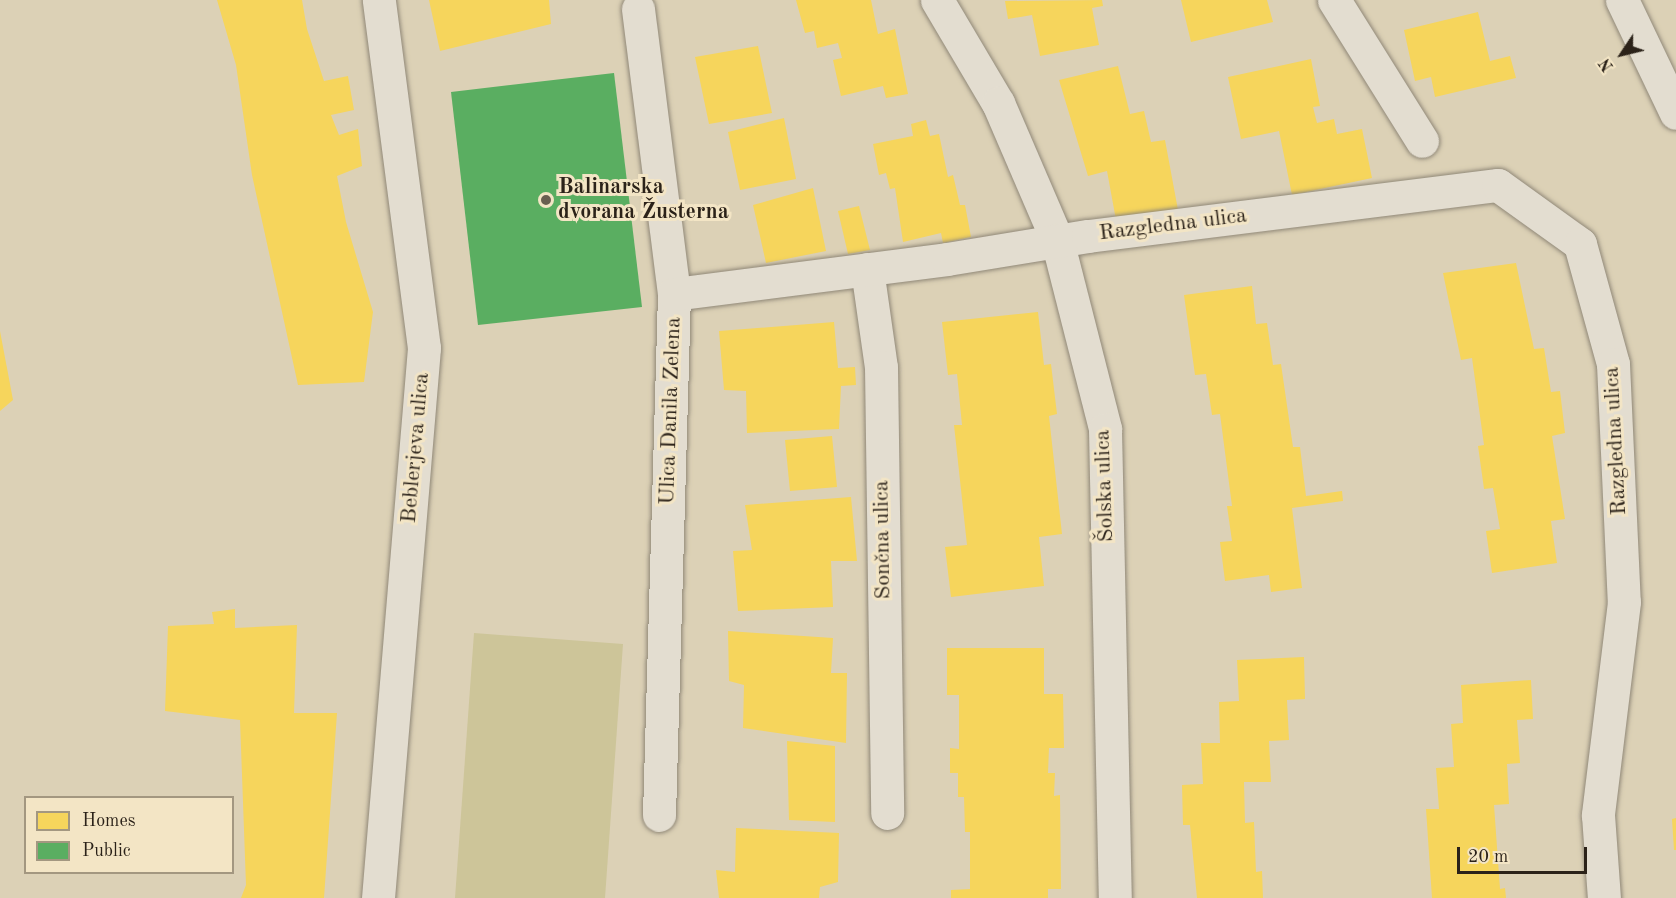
<!DOCTYPE html>
<meta charset="utf-8">
<style>
body{margin:0}
#map{position:relative;width:1676px;height:898px;overflow:hidden;background:#dcd1b6;font-family:"Old Standard TT",serif}
div>[style]{position:absolute}
.green>*{inset:0;background:#cdc599}
.homes>*{inset:0;background:#f6d55c}
.public>*{inset:0;background:#5aae61}
.roads{filter:drop-shadow(0 0 2px #908878) drop-shadow(0 0 2px #908878)}
.street>*{height:33px;margin:-16.5px;padding:0 16.5px;transform-origin:16.5px;border-radius:16.5px;background:#e3ddd0}
.secondary>*{height:33px;margin:-16.5px;padding:0 16.5px;transform-origin:16.5px;border-radius:16.5px;background:#e3ddd0}
.dots>*{width:16px;height:16px;translate:-50% -50%;box-sizing:border-box;border:3px solid #f3e5c5;border-radius:50%}
span{translate:-50% -50%;white-space:nowrap;text-align:center;line-height:1.15;-webkit-text-stroke:6px #f3e5c5;paint-order:stroke}
.poi-label{font-size:22px;color:#2b2219;font-weight:700}
.left{translate:0 -50%;text-align:left}
.street-label{font-size:22px;color:#2b2219}
.legend{position:absolute;left:24px;top:796px;width:210px;height:78px;box-sizing:border-box;background:#f3e5c5;border:2px solid #a39780;margin:0;padding:8px 10px;list-style:none;font-size:18px;color:#2b2219}
.legend li{display:flex;align-items:center;gap:12px;height:30px}
.legend b{width:30px;border:2px solid #a39780}
.north{position:absolute;left:1592px;top:24px;width:60px;height:60px;-webkit-text-stroke:4px #f3e5c5;paint-order:stroke;rotate:235deg;font-size:16px;font-weight:700;line-height:24px;text-align:center;color:#2b2219}
.north::after{content:'';display:block;margin:auto;width:21px;height:27px;background:#2b2219;clip-path:polygon(50% 0,100% 100%,50% 72%,0 100%)}
.scale{position:absolute;left:1457px;top:847px;width:130px;height:27px;box-sizing:border-box;border:3px solid #2b2219;border-top:0;padding-left:8px;font-size:18px;line-height:21px;white-space:nowrap;color:#2b2219;-webkit-text-stroke:4px #f3e5c5;paint-order:stroke}
</style>
<div id="map">
<div class="green">
<div style="clip-path:polygon(474px 633px,623px 644px,605px 898px,455px 898px)"></div>
</div>
<div class="homes">
<div style="clip-path:polygon(217px 0,302px 0,307px 29px,324px 81px,348px 76px,354px 110px,331px 115px,339px 135px,358px 129px,362px 166px,337px 176px,346px 222px,373px 312px,364px 382px,298px 385px,252px 175px,236px 65px)"></div>
<div style="clip-path:polygon(429px 0,549px 0,551px 24px,440px 51px)"></div>
<div style="clip-path:polygon(796px 0,871px 0,878px 34px,895px 29px,908px 94px,886px 98px,883px 86px,841px 96px,833px 60px,842px 58px,838px 43px,817px 48px,814px 31px,805px 33px)"></div>
<div style="clip-path:polygon(1102px 0,1103px 6px,1092px 8px,1099px 45px,1040px 56px,1032px 15px,1008px 19px,1005px 1px)"></div>
<div style="clip-path:polygon(1181px 0,1267px 0,1273px 22px,1191px 42px)"></div>
<div style="clip-path:polygon(1478px 12px,1490px 61px,1510px 56px,1516px 78px,1435px 97px,1431px 77px,1415px 81px,1404px 30px)"></div>
<div style="clip-path:polygon(758px 46px,772px 113px,709px 124px,695px 57px)"></div>
<div style="clip-path:polygon(1311px 59px,1320px 106px,1313px 107px,1317px 123px,1334px 119px,1337px 134px,1362px 129px,1372px 178px,1292px 195px,1279px 131px,1241px 139px,1228px 77px)"></div>
<div style="clip-path:polygon(1118px 66px,1130px 114px,1144px 111px,1151px 142px,1165px 140px,1178px 210px,1116px 220px,1107px 171px,1088px 176px,1059px 80px)"></div>
<div style="clip-path:polygon(784px 118px,796px 179px,740px 190px,728px 132px)"></div>
<div style="clip-path:polygon(926px 120px,930px 136px,939px 134px,948px 177px,953px 175px,960px 205px,965px 205px,971px 237px,943px 243px,941px 233px,903px 242px,895px 188px,890px 189px,886px 173px,879px 175px,873px 144px,913px 136px,911px 124px)"></div>
<div style="clip-path:polygon(813px 188px,826px 251px,766px 263px,753px 205px)"></div>
<div style="clip-path:polygon(859px 206px,870px 250px,848px 254px,838px 211px)"></div>
<div style="clip-path:polygon(1516px 263px,1534px 349px,1544px 348px,1551px 392px,1560px 391px,1565px 433px,1552px 436px,1565px 519px,1551px 521px,1557px 563px,1492px 573px,1486px 531px,1500px 529px,1493px 488px,1484px 489px,1478px 446px,1484px 445px,1472px 358px,1461px 360px,1443px 273px)"></div>
<div style="clip-path:polygon(1252px 286px,1256px 324px,1267px 323px,1273px 365px,1281px 364px,1293px 447px,1300px 447px,1306px 496px,1342px 491px,1343px 501px,1292px 508px,1302px 588px,1271px 592px,1269px 575px,1225px 581px,1220px 542px,1232px 541px,1227px 506px,1232px 506px,1220px 414px,1212px 415px,1206px 374px,1195px 375px,1184px 295px)"></div>
<div style="clip-path:polygon(1038px 312px,1044px 365px,1051px 364px,1057px 414px,1049px 416px,1062px 534px,1039px 537px,1044px 586px,951px 597px,945px 547px,967px 545px,954px 425px,962px 425px,957px 374px,948px 375px,942px 322px)"></div>
<div style="clip-path:polygon(834px 322px,838px 368px,855px 367px,856px 385px,841px 386px,839px 429px,747px 433px,746px 391px,724px 390px,719px 331px)"></div>
<div style="clip-path:polygon(0 331px,13px 400px,0 411px)"></div>
<div style="clip-path:polygon(832px 436px,837px 487px,790px 491px,785px 440px)"></div>
<div style="clip-path:polygon(851px 497px,857px 561px,831px 561px,833px 607px,738px 611px,733px 551px,752px 550px,745px 505px)"></div>
<div style="clip-path:polygon(235px 609px,235px 628px,297px 625px,294px 713px,337px 713px,324px 898px,241px 898px,246px 885px,240px 720px,165px 711px,168px 626px,214px 624px,212px 612px)"></div>
<div style="clip-path:polygon(728px 631px,833px 638px,831px 673px,847px 673px,846px 743px,743px 728px,744px 685px,729px 681px)"></div>
<div style="clip-path:polygon(947px 648px,1044px 648px,1044px 694px,1063px 694px,1064px 748px,1049px 748px,1048px 773px,1055px 773px,1054px 796px,1060px 795px,1061px 889px,1048px 889px,1048px 898px,951px 898px,951px 890px,970px 889px,970px 832px,965px 832px,964px 797px,958px 797px,958px 773px,950px 773px,950px 748px,959px 749px,959px 695px,947px 695px)"></div>
<div style="clip-path:polygon(1304px 657px,1305px 699px,1287px 700px,1289px 740px,1269px 741px,1271px 782px,1244px 782px,1245px 823px,1254px 822px,1256px 872px,1262px 871px,1263px 898px,1197px 898px,1190px 825px,1183px 825px,1182px 785px,1203px 784px,1201px 743px,1220px 743px,1219px 702px,1239px 701px,1237px 660px)"></div>
<div style="clip-path:polygon(1531px 680px,1533px 719px,1517px 720px,1520px 763px,1507px 764px,1509px 804px,1494px 805px,1500px 889px,1505px 888px,1506px 898px,1432px 898px,1426px 809px,1439px 809px,1436px 768px,1454px 767px,1451px 724px,1463px 723px,1461px 685px)"></div>
<div style="clip-path:polygon(787px 741px,835px 746px,835px 822px,789px 820px)"></div>
<div style="clip-path:polygon(1676px 818px,1676px 850px,1674px 850px,1672px 819px)"></div>
<div style="clip-path:polygon(736px 828px,839px 833px,838px 882px,820px 887px,819px 898px,719px 898px,716px 870px,735px 872px)"></div>
</div>
<div class="public">
<div style="clip-path:polygon(614px 73px,642px 307px,478px 325px,451px 92px)"></div>
</div>
<div class="roads">
<div class="street">
<div style="left:937px;top:0;width:120px;rotate:59.4deg"></div>
<div style="left:998px;top:103px;width:149px;rotate:66.7deg"></div>
<div style="left:1057px;top:240px;width:195px;rotate:75.7deg"></div>
<div style="left:1105px;top:429px;width:469px;rotate:88.8deg"></div>
<div style="left:1334px;top:0;width:166px;rotate:58deg"></div>
<div style="left:638px;top:9px;width:287px;rotate:82.8deg"></div>
<div style="left:674px;top:294px;width:521px;rotate:91.65deg"></div>
<div style="left:867px;top:269px;width:99px;rotate:81.9deg"></div>
<div style="left:881px;top:367px;width:446px;rotate:89.2deg"></div>
<div style="left:674px;top:294px;width:275px;rotate:-7.3deg"></div>
<div style="left:947px;top:259px;width:143px;rotate:-9.3deg"></div>
<div style="left:1088px;top:236px;width:413px;rotate:-7.1deg"></div>
<div style="left:1498px;top:185px;width:101px;rotate:35.7deg"></div>
<div style="left:1580px;top:244px;width:124px;rotate:74.6deg"></div>
<div style="left:1613px;top:364px;width:238px;rotate:87.4deg"></div>
<div style="left:1624px;top:602px;width:215px;rotate:97deg"></div>
<div style="left:1598px;top:815px;width:83px;rotate:85.9deg"></div>
<div style="left:378px;top:898px;width:552px;rotate:-85.22deg"></div>
<div style="left:424px;top:348px;width:351px;rotate:-97.4deg"></div>
</div>
<div class="secondary">
<div style="left:1622px;top:0;width:125px;rotate:64.5deg"></div>
</div>
</div>
<div class="dots">
<div style="left:546px;top:200px;background:#695f50"></div>
</div>
<div class="poi-label">
<span class="left" style="left:558px;top:200px">Balinarska<br>dvorana Žusterna</span>
</div>
<div class="street-label">
<span style="left:1173px;top:225px;rotate:-7deg">Razgledna ulica</span>
<span style="left:671px;top:411px;rotate:-88deg">Ulica Danila Zelena</span>
<span style="left:1616px;top:441px;rotate:-93deg">Razgledna ulica</span>
<span style="left:416px;top:448px;rotate:-85deg">Beblerjeva ulica</span>
<span style="left:1105px;top:486px;rotate:-92deg">Šolska ulica</span>
<span style="left:883px;top:540px;rotate:-91deg">Sončna ulica</span>
</div>
<ul class="legend">
<li><b style="height:16px;background:#f6d55c"></b>Homes</li>
<li><b style="height:16px;background:#5aae61"></b>Public</li>
</ul>
<div class="north">N</div>
<div class="scale">20 m</div>
</div>
